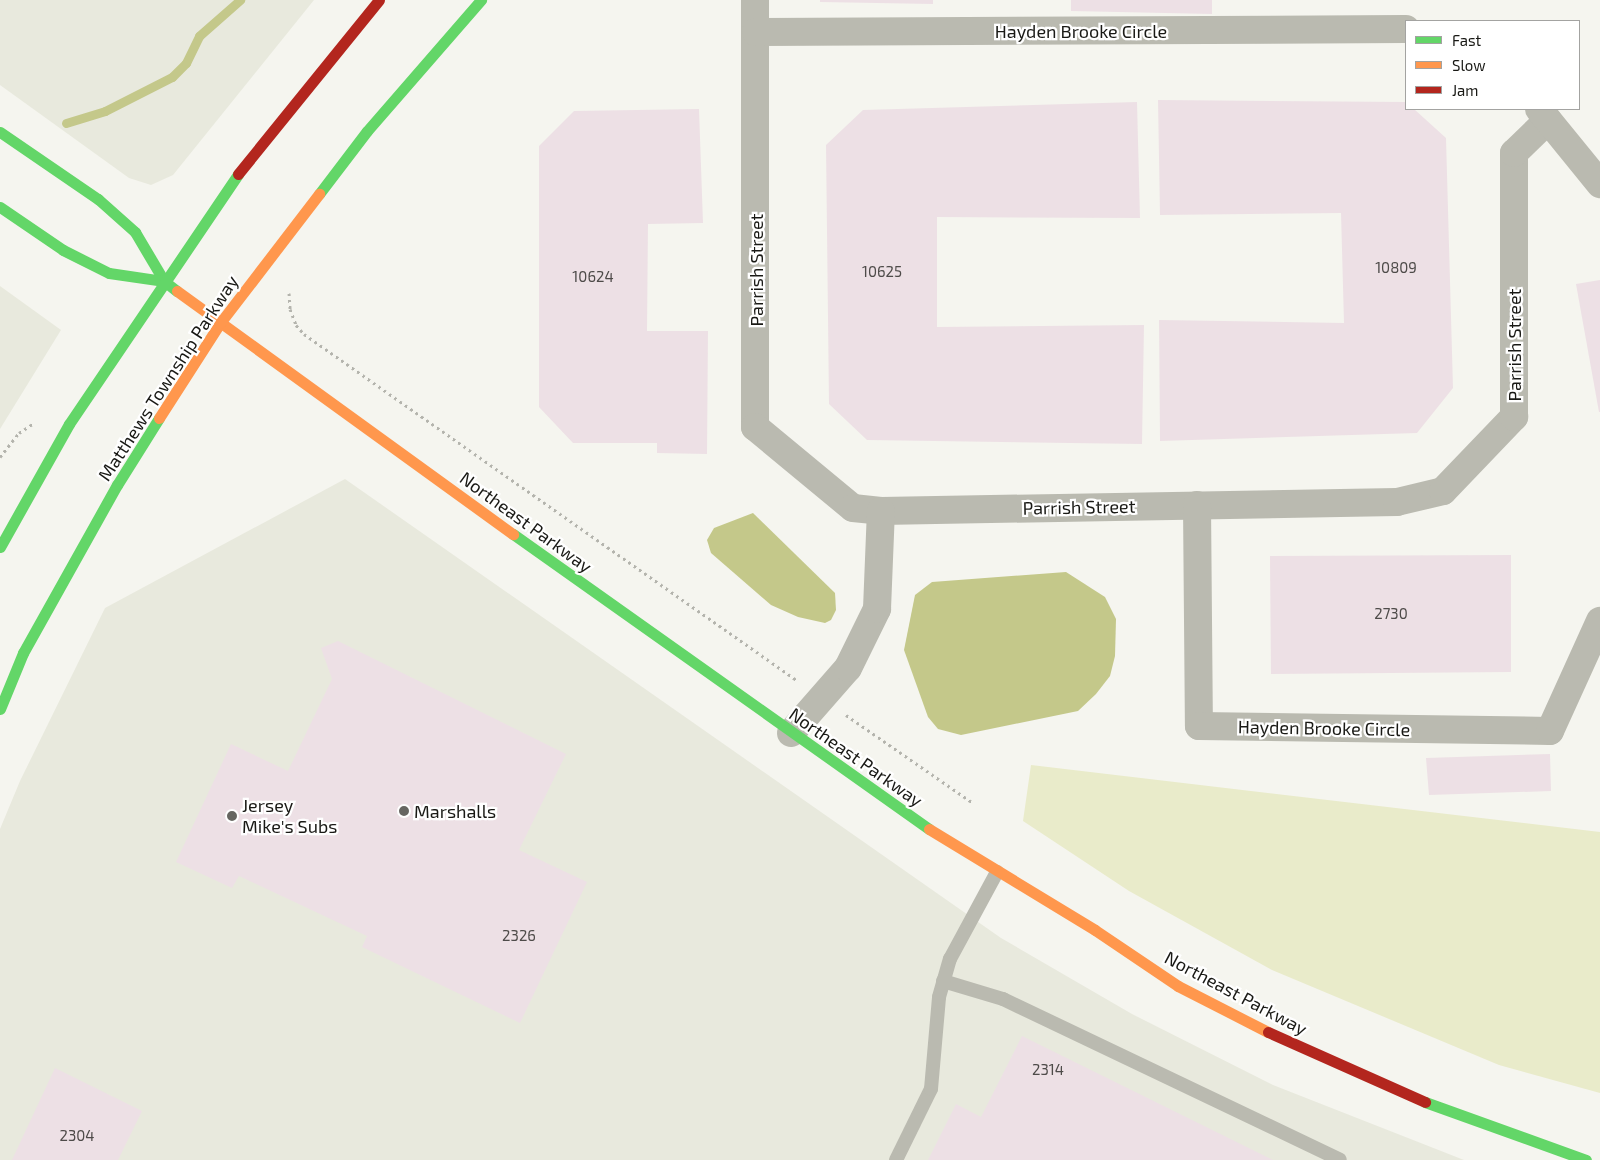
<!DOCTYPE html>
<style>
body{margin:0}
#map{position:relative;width:1600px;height:1160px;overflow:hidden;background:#f5f5ef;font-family:"Exo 2",sans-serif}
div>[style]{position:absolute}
.built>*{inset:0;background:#e8e9dd}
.green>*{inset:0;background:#e9ebca}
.water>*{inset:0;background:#c4c88a}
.stream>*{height:9px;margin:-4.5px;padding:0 4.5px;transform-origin:4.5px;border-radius:4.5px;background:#c4c88a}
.building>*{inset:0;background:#ede0e5}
.path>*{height:3px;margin-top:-1.5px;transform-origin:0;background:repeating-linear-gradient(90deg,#b4b4ad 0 2.5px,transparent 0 6.5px)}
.lane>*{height:14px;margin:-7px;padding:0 7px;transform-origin:7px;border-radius:7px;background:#babab0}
.street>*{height:28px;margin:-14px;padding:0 14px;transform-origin:14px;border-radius:14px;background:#babab0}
.fast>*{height:11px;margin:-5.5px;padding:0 5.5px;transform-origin:5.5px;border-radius:5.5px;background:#63d668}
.slow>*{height:11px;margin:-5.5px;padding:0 5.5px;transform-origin:5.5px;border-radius:5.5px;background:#ff974d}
.jam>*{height:11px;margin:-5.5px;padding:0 5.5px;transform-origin:5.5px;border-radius:5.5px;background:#b3261e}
.dots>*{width:14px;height:14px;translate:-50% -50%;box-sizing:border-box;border:2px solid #fff;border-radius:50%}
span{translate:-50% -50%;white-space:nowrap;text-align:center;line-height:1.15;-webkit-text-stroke:4.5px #fff;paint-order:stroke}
.number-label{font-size:15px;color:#4e4b49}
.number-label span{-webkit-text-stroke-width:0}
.street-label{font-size:18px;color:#191915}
.poi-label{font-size:18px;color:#191915}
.left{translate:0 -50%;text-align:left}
.legend{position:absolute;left:1405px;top:20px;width:175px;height:90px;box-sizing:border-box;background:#fff;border:1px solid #a3a3a1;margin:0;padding:6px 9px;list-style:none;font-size:15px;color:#191915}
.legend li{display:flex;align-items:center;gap:10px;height:25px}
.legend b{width:25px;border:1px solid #a3a3a1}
</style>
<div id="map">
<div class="built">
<div style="clip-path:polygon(0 0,314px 0,173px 175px,151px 185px,129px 178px,0 85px)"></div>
<div style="clip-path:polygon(0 286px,61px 330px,0 429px)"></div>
<div style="clip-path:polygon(345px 479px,1001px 938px,1132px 1014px,1273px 1085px,1464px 1160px,0 1160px,0 829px,20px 781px,105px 608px)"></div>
</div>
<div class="green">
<div style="clip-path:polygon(1031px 765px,1600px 832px,1600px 1093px,1499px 1065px,1272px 970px,1129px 891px,1023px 821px)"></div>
</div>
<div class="water">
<div style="clip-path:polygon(753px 513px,835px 593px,836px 610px,831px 620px,825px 623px,798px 617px,771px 605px,711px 553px,707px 540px,714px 528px)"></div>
<div style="clip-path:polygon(1066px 572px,1105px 597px,1116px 619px,1115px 656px,1110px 676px,1096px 694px,1078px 711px,961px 735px,938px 729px,928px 717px,904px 650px,915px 595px,932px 582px)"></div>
</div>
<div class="stream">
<div style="left:66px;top:123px;width:41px;rotate:-17.1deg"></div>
<div style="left:105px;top:111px;width:75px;rotate:-26.9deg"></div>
<div style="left:172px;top:77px;width:20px;rotate:-45deg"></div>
<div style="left:186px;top:63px;width:30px;rotate:-64deg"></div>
<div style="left:199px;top:36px;width:55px;rotate:-41.3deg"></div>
</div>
<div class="building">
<div style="clip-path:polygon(820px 0,933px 0,933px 4px,820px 2px)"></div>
<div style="clip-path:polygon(1071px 0,1212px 0,1212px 14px,1071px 11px)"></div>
<div style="clip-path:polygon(1158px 100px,1406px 102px,1406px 109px,1414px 109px,1446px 138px,1453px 388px,1417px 433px,1160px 441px,1159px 320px,1344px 323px,1341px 213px,1160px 215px)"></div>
<div style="clip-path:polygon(1137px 102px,1140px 218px,937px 217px,937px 327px,1144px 325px,1142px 444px,867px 440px,829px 404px,826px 145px,863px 110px)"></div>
<div style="clip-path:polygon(699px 109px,703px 223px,648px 224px,647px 331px,708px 331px,707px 454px,657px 453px,657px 443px,573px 443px,539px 407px,539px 146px,574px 111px)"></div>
<div style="clip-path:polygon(1600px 280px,1600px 412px,1599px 412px,1576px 284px)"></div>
<div style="clip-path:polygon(1511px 555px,1511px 672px,1271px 674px,1270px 556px)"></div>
<div style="clip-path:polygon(338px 641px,566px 754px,519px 850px,587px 882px,520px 1023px,362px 947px,367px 936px,239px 876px,232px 888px,176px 862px,231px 744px,288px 771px,332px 679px,321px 648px)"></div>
<div style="clip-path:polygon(1550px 754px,1551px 791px,1429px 795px,1426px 758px)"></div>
<div style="clip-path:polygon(1022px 1036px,1273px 1160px,928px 1160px,956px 1104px,981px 1117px)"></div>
<div style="clip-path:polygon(55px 1068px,142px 1111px,118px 1160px,12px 1160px)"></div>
</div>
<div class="path">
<div style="left:289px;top:293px;width:16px;rotate:86deg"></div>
<div style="left:290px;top:309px;width:17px;rotate:69deg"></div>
<div style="left:296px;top:325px;width:12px;rotate:48deg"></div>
<div style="left:304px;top:334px;width:604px;rotate:35.09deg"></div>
<div style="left:0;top:457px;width:31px;rotate:-52deg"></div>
<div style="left:19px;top:433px;width:18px;rotate:-34deg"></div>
<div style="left:846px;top:715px;width:155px;rotate:34.7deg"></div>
</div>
<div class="lane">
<div style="left:943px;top:981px;width:63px;rotate:16.7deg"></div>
<div style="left:1003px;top:999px;width:373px;rotate:25.5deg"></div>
<div style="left:896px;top:1160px;width:79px;rotate:-63.8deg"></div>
<div style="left:931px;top:1089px;width:92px;rotate:-85deg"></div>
<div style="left:939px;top:997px;width:40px;rotate:-74deg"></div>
<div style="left:950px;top:959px;width:99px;rotate:-61.6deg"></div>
</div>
<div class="street">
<div style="left:755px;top:0;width:427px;rotate:90deg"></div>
<div style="left:755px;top:427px;width:127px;rotate:39.6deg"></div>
<div style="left:853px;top:508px;width:28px;rotate:6deg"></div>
<div style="left:881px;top:511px;width:516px;rotate:-1deg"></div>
<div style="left:1397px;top:502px;width:47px;rotate:-13.4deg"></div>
<div style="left:1443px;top:491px;width:103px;rotate:-46.2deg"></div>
<div style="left:1514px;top:417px;width:264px;rotate:-90deg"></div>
<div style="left:1514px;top:153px;width:47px;rotate:-44.1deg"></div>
<div style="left:756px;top:32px;width:650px;rotate:-0.26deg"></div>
<div style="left:1539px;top:109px;width:97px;rotate:50.9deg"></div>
<div style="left:1197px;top:505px;width:221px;rotate:89.5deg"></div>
<div style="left:1199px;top:726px;width:351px;rotate:0.8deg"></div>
<div style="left:1550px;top:731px;width:121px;rotate:-65.6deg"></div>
<div style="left:791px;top:733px;width:86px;rotate:-48.8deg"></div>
<div style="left:848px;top:668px;width:66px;rotate:-63.8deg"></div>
<div style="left:877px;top:609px;width:98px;rotate:-87.7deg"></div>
</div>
<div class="fast">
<div style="left:0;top:132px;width:119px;rotate:34.4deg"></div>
<div style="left:98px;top:199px;width:50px;rotate:41.7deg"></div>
<div style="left:135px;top:232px;width:57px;rotate:59.4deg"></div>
<div style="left:164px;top:281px;width:16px;rotate:38deg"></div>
<div style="left:319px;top:194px;width:79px;rotate:-52.7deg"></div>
<div style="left:367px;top:131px;width:174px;rotate:-49deg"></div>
<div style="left:0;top:207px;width:76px;rotate:34.3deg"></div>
<div style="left:63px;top:250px;width:51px;rotate:26.6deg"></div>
<div style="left:109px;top:273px;width:56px;rotate:8.3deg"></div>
<div style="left:513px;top:534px;width:510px;rotate:35.34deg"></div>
<div style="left:0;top:547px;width:141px;rotate:-60.7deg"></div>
<div style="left:69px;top:424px;width:302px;rotate:-55.9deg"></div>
<div style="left:0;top:709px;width:61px;rotate:-67.7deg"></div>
<div style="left:23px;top:653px;width:193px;rotate:-60.8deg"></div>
<div style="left:117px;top:485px;width:79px;rotate:-57.9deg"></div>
<div style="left:1425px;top:1102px;width:171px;rotate:19.8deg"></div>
</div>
<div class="slow">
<div style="left:177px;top:291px;width:415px;rotate:35.9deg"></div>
<div style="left:159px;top:418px;width:113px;rotate:-57.3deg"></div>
<div style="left:220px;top:323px;width:163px;rotate:-52.5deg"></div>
<div style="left:929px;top:829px;width:194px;rotate:31.3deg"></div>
<div style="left:1095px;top:930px;width:100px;rotate:34deg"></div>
<div style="left:1178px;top:986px;width:101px;rotate:27.1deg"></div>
</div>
<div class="jam">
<div style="left:238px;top:174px;width:224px;rotate:-51deg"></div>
<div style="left:1268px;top:1032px;width:172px;rotate:24deg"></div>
</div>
<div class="dots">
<div style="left:404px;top:811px;background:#666661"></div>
<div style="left:232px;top:816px;background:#666661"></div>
</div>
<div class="number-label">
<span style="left:1396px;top:268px">10809</span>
<span style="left:882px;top:272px">10625</span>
<span style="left:593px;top:277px">10624</span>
<span style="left:1391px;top:614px">2730</span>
<span style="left:519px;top:936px">2326</span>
<span style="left:1048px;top:1070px">2314</span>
<span style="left:77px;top:1136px">2304</span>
</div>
<div class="street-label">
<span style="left:1081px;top:31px">Hayden Brooke Circle</span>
<span style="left:756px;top:270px;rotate:-90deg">Parrish Street</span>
<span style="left:1514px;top:345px;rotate:-90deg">Parrish Street</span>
<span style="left:168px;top:378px;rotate:-57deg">Matthews Township Parkway</span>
<span style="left:1079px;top:507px;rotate:-1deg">Parrish Street</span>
<span style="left:526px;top:522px;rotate:36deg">Northeast Parkway</span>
<span style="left:1324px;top:728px;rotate:1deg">Hayden Brooke Circle</span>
<span style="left:856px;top:757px;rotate:35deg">Northeast Parkway</span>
<span style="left:1236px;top:993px;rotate:28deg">Northeast Parkway</span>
</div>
<div class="poi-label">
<span class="left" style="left:242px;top:816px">Jersey<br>Mike's Subs</span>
<span class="left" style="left:414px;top:811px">Marshalls</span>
</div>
<ul class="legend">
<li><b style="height:6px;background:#63d668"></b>Fast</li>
<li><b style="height:6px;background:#ff974d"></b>Slow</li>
<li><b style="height:6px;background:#b3261e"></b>Jam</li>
</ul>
</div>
